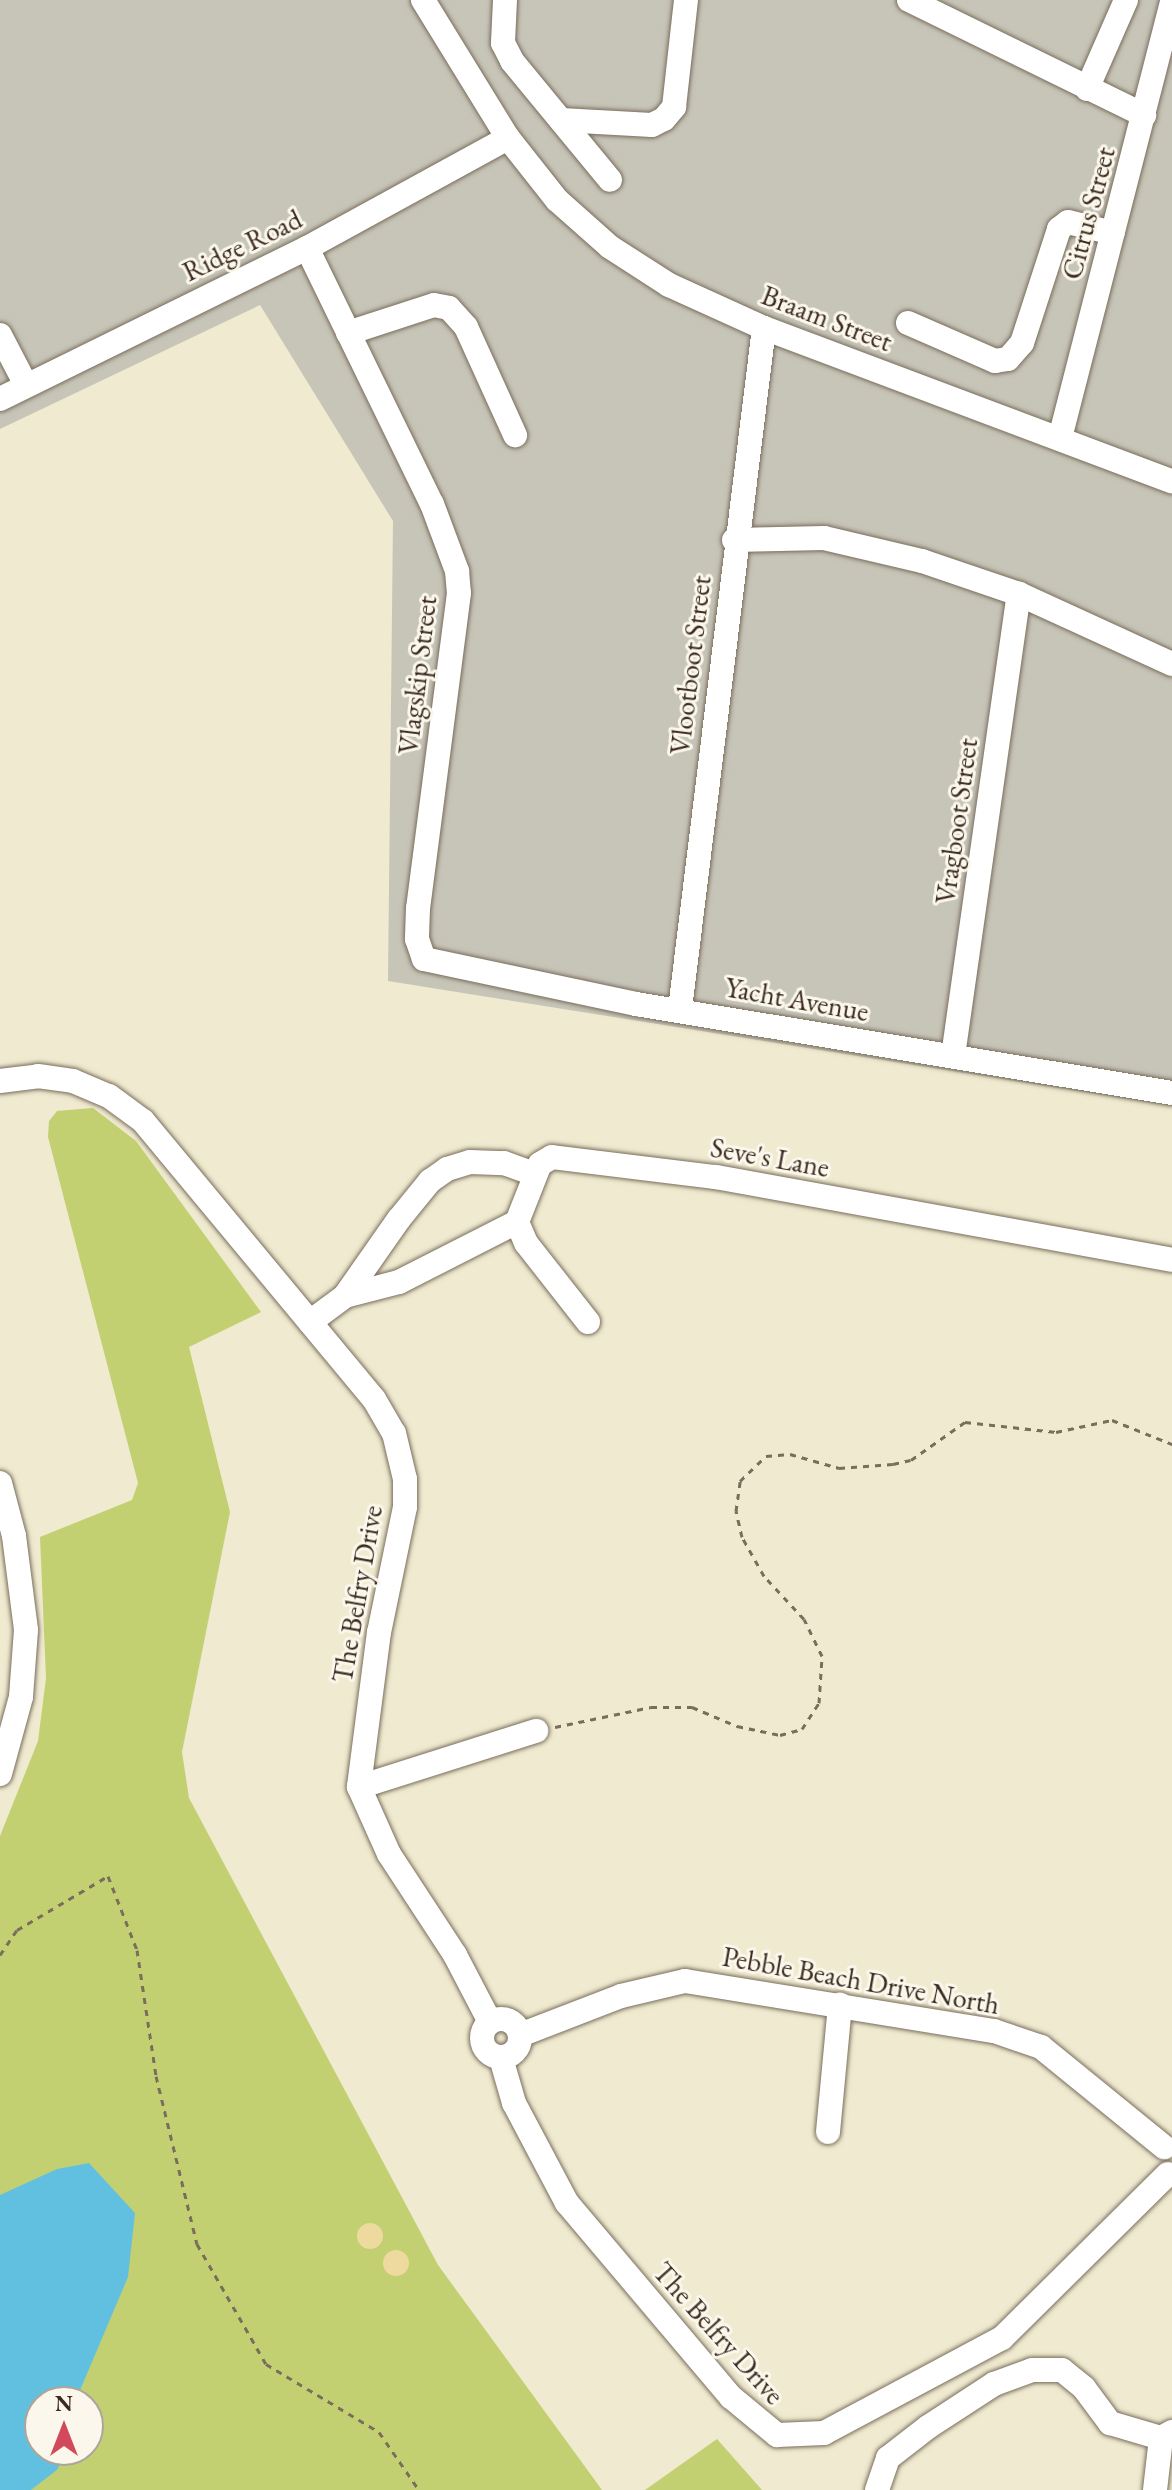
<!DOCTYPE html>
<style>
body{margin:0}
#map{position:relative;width:1172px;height:2490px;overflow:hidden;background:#efead0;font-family:"EB Garamond",serif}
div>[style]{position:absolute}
.industrial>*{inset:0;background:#c7c5b8}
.green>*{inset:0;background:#c2d072}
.sand>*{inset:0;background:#eeda9e}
.round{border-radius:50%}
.water>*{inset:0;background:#61c0e0}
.path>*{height:3px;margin-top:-1.5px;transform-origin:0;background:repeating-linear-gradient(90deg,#7a6d5c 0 6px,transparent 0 12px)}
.roads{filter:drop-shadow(0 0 2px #7a6d5c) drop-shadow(0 0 2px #7a6d5c)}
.minor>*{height:24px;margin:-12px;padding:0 12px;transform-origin:12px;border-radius:12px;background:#fff}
.minor>.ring{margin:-12px;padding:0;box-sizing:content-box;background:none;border:24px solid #fff;border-radius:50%}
span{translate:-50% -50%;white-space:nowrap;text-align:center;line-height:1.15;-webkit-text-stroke:6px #fbf7ec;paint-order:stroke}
.street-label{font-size:28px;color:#3b2a1e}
.north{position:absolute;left:24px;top:2386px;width:80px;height:80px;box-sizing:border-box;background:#fbf7ec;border:2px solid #aea59a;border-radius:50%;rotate:0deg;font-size:22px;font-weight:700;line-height:32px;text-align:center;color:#3b2a1e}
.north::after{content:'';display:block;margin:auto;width:28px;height:36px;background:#d1495b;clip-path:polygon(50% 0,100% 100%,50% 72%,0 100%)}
</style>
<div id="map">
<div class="industrial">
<div style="clip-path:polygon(0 0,1172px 0,1172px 1106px,388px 981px,393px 521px,260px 305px,0 429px)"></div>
</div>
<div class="green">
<div style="clip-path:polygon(evenodd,93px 1108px,136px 1141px,261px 1312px,189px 1347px,230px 1512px,182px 1752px,189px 1798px,438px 2265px,602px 2490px,0 2490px,0 1836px,38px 1741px,46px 1678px,40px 1537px,132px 1500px,138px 1483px,48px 1137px,49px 1121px,57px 1111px,93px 1108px,40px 2402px,88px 2402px,88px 2450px,40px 2450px,40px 2402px)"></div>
<div style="clip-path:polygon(717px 2439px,762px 2490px,645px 2490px)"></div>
</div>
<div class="sand">
<div class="round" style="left:357px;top:2223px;width:26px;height:26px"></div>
<div class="round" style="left:383px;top:2250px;width:26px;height:26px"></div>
</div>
<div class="water">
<div style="clip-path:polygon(89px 2163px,135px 2213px,128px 2277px,75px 2402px,40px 2402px,40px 2450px,63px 2450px,58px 2469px,31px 2490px,0 2490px,0 2195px,57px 2169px)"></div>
</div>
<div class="path">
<div style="left:555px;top:1727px;width:98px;rotate:-11.8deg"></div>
<div style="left:651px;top:1707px;width:41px"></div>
<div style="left:692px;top:1707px;width:49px;rotate:22.9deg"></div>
<div style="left:737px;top:1726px;width:44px;rotate:11.8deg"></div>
<div style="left:780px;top:1735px;width:23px;rotate:-15deg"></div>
<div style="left:802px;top:1729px;width:31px;rotate:-57deg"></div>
<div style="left:819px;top:1703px;width:47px;rotate:-86.3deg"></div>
<div style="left:822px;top:1656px;width:41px;rotate:-115.9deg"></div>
<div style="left:804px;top:1619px;width:59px;rotate:-132.9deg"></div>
<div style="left:764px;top:1576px;width:45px;rotate:-119.4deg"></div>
<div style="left:742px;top:1537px;width:27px;rotate:-103deg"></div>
<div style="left:736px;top:1511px;width:30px;rotate:-82deg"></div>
<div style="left:740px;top:1481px;width:36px;rotate:-44deg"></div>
<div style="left:766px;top:1456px;width:24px;rotate:-5deg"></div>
<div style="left:790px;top:1454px;width:51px;rotate:15.9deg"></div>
<div style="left:839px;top:1468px;width:54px;rotate:-4.2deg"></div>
<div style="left:893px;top:1464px;width:18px;rotate:-13deg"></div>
<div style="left:911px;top:1460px;width:66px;rotate:-35.1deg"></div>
<div style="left:965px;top:1422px;width:92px;rotate:6.3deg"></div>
<div style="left:1056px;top:1432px;width:57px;rotate:-12.1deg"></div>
<div style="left:1112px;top:1420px;width:65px;rotate:21.8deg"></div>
<div style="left:0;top:1955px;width:30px;rotate:-56deg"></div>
<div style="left:17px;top:1930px;width:106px;rotate:-30.7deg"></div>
<div style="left:108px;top:1876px;width:79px;rotate:68.6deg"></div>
<div style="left:137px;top:1950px;width:127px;rotate:81.4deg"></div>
<div style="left:156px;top:2076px;width:173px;rotate:76.3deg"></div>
<div style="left:197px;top:2244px;width:138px;rotate:60.1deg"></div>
<div style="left:266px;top:2364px;width:132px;rotate:31deg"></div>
<div style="left:379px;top:2432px;width:70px;rotate:55.4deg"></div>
</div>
<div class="roads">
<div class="minor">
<div style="left:423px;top:0;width:162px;rotate:58.4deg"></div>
<div style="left:508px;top:138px;width:79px;rotate:51.7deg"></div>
<div style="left:557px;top:200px;width:71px;rotate:41.6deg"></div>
<div style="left:610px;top:247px;width:70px;rotate:32.8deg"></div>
<div style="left:669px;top:285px;width:104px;rotate:24.4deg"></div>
<div style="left:764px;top:328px;width:436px;rotate:20.6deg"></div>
<div style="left:505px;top:0;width:43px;rotate:92.7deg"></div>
<div style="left:503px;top:43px;width:20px;rotate:63deg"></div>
<div style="left:512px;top:61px;width:154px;rotate:50.5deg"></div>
<div style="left:909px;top:0;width:262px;rotate:26.1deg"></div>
<div style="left:1087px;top:89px;width:97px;rotate:-66.3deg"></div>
<div style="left:561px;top:120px;width:91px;rotate:3.1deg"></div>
<div style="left:652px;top:125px;width:13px;rotate:-27deg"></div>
<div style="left:664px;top:119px;width:16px;rotate:-50deg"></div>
<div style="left:674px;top:107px;width:108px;rotate:-83.6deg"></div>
<div style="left:307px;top:248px;width:285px;rotate:64deg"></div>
<div style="left:432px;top:504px;width:72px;rotate:69.5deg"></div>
<div style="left:457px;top:571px;width:22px;rotate:85deg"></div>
<div style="left:459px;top:593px;width:318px;rotate:97.4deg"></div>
<div style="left:418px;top:908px;width:31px;rotate:92deg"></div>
<div style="left:417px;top:939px;width:21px;rotate:71deg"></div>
<div style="left:424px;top:959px;width:217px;rotate:12deg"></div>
<div style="left:636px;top:1004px;width:543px;rotate:9.43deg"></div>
<div style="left:908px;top:323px;width:95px;rotate:23.6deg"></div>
<div style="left:995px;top:361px;width:13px;rotate:-9deg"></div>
<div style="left:1008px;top:359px;width:21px;rotate:-49deg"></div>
<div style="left:1022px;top:343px;width:120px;rotate:-72deg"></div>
<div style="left:1059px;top:229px;width:11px;rotate:-38deg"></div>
<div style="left:1068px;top:222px;width:46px;rotate:13.7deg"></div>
<div style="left:348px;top:333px;width:90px;rotate:-18deg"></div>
<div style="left:434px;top:305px;width:15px;rotate:11deg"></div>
<div style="left:449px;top:308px;width:25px;rotate:48deg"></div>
<div style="left:466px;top:327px;width:119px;rotate:65.6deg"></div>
<div style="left:0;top:335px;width:56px;rotate:62.5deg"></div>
<div style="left:0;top:399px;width:342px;rotate:-26.2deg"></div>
<div style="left:307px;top:248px;width:229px;rotate:-28.7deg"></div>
<div style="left:1060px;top:438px;width:450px;rotate:-75.6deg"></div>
<div style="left:734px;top:540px;width:90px;rotate:-1.3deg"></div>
<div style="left:824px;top:538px;width:101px;rotate:13.2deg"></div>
<div style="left:922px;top:561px;width:102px;rotate:18.8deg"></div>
<div style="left:1019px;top:594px;width:168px;rotate:24.6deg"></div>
<div style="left:680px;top:1009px;width:686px;rotate:-82.97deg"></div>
<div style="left:953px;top:1056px;width:467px;rotate:-81.9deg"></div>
<div style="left:0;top:1081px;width:38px;rotate:-7deg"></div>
<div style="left:38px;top:1076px;width:35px;rotate:8deg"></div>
<div style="left:73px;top:1081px;width:39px;rotate:23deg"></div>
<div style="left:109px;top:1096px;width:42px;rotate:36.3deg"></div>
<div style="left:143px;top:1121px;width:361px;rotate:50.3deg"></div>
<div style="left:374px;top:1399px;width:39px;rotate:60deg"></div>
<div style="left:394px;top:1433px;width:47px;rotate:76.6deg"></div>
<div style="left:405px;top:1479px;width:28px;rotate:90deg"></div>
<div style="left:405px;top:1507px;width:128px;rotate:101.7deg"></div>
<div style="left:379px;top:1632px;width:156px;rotate:97.4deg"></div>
<div style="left:359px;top:1787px;width:73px;rotate:65.9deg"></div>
<div style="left:389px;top:1854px;width:121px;rotate:56.8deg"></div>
<div style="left:455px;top:1955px;width:76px;rotate:62.4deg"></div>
<div style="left:345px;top:1296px;width:56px;rotate:-14.5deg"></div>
<div style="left:399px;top:1282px;width:132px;rotate:-27deg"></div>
<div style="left:310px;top:1322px;width:44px;rotate:-36.6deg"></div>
<div style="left:345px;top:1296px;width:94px;rotate:-55deg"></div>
<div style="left:399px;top:1219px;width:49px;rotate:-50.8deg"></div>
<div style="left:430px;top:1181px;width:21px;rotate:-35deg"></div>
<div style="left:447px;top:1169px;width:24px;rotate:-17deg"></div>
<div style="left:470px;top:1162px;width:34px;rotate:2deg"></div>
<div style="left:504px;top:1163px;width:33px;rotate:20deg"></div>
<div style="left:588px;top:1322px;width:100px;rotate:-128.1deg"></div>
<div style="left:526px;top:1243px;width:23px;rotate:-113deg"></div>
<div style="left:517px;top:1222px;width:62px;rotate:-68.4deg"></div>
<div style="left:540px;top:1164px;width:14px;rotate:-30deg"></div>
<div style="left:552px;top:1157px;width:165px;rotate:7deg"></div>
<div style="left:716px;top:1177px;width:463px;rotate:10.3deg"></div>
<div style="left:0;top:1483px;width:55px;rotate:75.2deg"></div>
<div style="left:14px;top:1536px;width:95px;rotate:82.7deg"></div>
<div style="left:26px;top:1630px;width:67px;rotate:94.3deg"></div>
<div style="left:21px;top:1697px;width:80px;rotate:105.3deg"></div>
<div style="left:359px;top:1787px;width:186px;rotate:-17.6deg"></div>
<div class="ring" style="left:482px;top:2019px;width:14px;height:14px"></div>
<div style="left:520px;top:2035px;width:108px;rotate:-21.1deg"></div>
<div style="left:621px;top:1996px;width:66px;rotate:-13.2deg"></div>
<div style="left:685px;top:1981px;width:313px;rotate:9.2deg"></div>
<div style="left:994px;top:2031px;width:50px;rotate:18.8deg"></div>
<div style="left:1041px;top:2047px;width:159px;rotate:39.1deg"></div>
<div style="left:501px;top:2058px;width:47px;rotate:73.9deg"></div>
<div style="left:514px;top:2103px;width:113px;rotate:62.1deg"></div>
<div style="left:567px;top:2203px;width:254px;rotate:49.8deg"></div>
<div style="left:731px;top:2397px;width:60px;rotate:39.6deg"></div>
<div style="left:777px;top:2435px;width:47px;rotate:-2.4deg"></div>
<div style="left:824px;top:2433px;width:202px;rotate:-28.1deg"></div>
<div style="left:1002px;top:2338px;width:233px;rotate:-44.7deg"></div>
<div style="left:828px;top:2132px;width:128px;rotate:-84.6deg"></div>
<div style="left:877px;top:2490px;width:34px;rotate:-71deg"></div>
<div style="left:888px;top:2458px;width:51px;rotate:-37.8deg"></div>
<div style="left:928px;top:2427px;width:79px;rotate:-33.1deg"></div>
<div style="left:994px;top:2384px;width:40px;rotate:-20.2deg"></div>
<div style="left:1032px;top:2370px;width:30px"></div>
<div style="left:1062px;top:2370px;width:28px;rotate:39deg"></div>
<div style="left:1084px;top:2388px;width:44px;rotate:53.4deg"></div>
<div style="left:1110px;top:2423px;width:53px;rotate:16.4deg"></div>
<div style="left:1161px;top:2438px;width:13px;rotate:-29deg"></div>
<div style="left:1155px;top:2490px;width:52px;rotate:-83.4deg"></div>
</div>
</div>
<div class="street-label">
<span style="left:1088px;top:213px;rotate:-75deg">Citrus Street</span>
<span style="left:242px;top:245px;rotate:-26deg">Ridge Road</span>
<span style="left:827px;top:318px;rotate:21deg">Braam Street</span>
<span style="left:690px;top:665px;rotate:-83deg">Vlootboot Street</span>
<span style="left:417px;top:675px;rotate:-83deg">Vlagskip Street</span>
<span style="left:956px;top:821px;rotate:-82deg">Vragboot Street</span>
<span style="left:797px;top:999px;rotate:10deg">Yacht Avenue</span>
<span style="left:770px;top:1157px;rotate:10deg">Seve's Lane</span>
<span style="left:357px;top:1594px;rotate:-80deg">The Belfry Drive</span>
<span style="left:861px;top:1980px;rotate:10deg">Pebble Beach Drive North</span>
<span style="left:719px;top:2333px;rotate:48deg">The Belfry Drive</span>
</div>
<div class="north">N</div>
</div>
